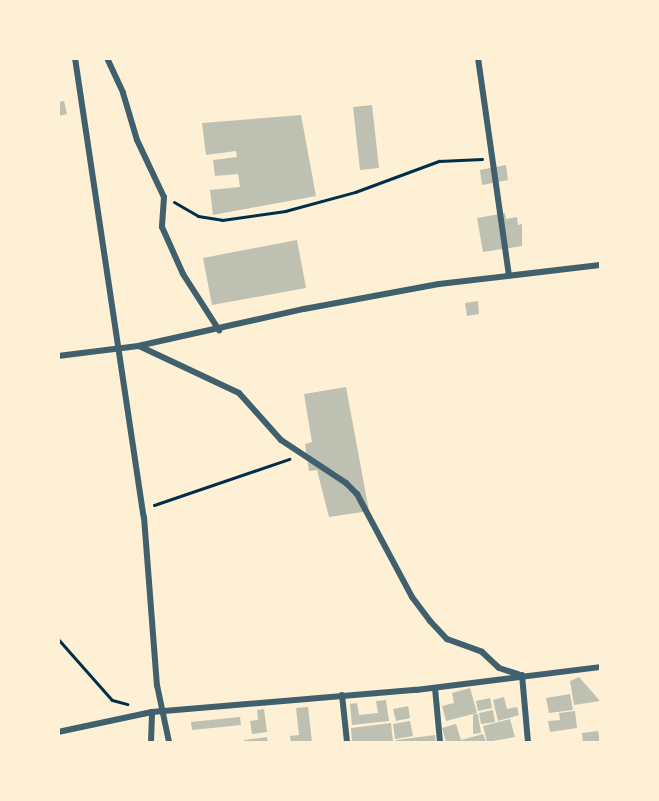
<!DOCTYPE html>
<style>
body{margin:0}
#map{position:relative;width:659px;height:801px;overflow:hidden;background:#fdf0d5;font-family:Figtree,sans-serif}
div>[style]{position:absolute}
.building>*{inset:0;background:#bec0b2}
.path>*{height:3px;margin:-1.5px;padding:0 1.5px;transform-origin:1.5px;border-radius:1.5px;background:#003049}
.minor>*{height:6px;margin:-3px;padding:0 3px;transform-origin:3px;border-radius:3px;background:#3f606c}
span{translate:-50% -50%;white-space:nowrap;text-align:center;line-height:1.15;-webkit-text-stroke:4.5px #fdf0d5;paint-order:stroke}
.frame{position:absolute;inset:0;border:60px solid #fdf0d5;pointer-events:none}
</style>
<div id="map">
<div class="building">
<div style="clip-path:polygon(64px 101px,67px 114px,58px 116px,58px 102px)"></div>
<div style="clip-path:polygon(372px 105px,379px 168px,360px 170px,353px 107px)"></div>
<div style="clip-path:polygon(301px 115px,316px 196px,213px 215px,210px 190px,240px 187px,238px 174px,215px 176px,213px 160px,237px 157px,236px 151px,206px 155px,202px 123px)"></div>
<div style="clip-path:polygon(506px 165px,508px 180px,482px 185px,480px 170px)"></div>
<div style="clip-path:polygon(505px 213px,506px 219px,517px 217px,518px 225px,522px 224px,522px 246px,483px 252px,477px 218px)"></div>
<div style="clip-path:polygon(297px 240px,306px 288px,212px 305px,203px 258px)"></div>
<div style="clip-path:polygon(478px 301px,479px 314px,467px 316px,465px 303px)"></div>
<div style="clip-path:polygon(346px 387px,369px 511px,329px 517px,317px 470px,309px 471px,305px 444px,312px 442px,304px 394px)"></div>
<div style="clip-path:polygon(579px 677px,600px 701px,574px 705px,570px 681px)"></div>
<div style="clip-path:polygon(470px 688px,477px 713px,446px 721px,442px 706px,454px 703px,452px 693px)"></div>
<div style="clip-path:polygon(570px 694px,573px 710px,549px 713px,546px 698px)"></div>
<div style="clip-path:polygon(504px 697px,507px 709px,517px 707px,519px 715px,498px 721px,493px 700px)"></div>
<div style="clip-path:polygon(490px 698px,492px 708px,478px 711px,476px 701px)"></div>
<div style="clip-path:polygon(386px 700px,389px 721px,352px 725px,350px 704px,357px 703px,359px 715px,378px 713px,376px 701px)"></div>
<div style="clip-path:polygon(408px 706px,410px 718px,396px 721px,393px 709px)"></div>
<div style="clip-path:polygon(308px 707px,312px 742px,291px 742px,290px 736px,299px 735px,296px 708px)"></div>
<div style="clip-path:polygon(264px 709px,267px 732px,252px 734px,250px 721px,258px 720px,257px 710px)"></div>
<div style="clip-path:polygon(493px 710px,495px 722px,481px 724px,479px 713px)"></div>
<div style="clip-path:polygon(575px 711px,577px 728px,550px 732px,548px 721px,560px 720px,559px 713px)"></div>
<div style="clip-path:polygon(473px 714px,478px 714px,481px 733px,473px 734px)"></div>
<div style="clip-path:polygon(240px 717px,241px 725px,192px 730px,191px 722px)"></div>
<div style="clip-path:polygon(510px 719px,515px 737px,487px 742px,483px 726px)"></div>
<div style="clip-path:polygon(410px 721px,413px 736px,395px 739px,393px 724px)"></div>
<div style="clip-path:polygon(391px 723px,393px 742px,352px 741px,351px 728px)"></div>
<div style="clip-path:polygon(456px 724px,461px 740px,483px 734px,486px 742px,446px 742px,442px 728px)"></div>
<div style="clip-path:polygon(598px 731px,600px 742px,583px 742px,582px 733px)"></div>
<div style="clip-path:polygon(435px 735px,436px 742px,396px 742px,396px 740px)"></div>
<div style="clip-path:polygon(267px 737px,268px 742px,244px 742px,244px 740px)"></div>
</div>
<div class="path">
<div style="left:174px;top:202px;width:28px;rotate:30deg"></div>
<div style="left:198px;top:216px;width:24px;rotate:9deg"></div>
<div style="left:222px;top:220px;width:64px;rotate:-8.1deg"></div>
<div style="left:285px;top:211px;width:73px;rotate:-15.2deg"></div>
<div style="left:355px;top:192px;width:90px;rotate:-20.3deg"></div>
<div style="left:439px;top:161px;width:43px;rotate:-2.7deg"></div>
<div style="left:154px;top:505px;width:143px;rotate:-18.8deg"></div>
<div style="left:58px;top:639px;width:81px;rotate:48.5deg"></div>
<div style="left:112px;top:700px;width:16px;rotate:15deg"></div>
</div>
<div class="minor">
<div style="left:75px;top:58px;width:464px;rotate:81.5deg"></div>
<div style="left:144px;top:517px;width:169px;rotate:85.6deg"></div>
<div style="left:157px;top:685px;width:58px;rotate:78.1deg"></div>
<div style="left:107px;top:58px;width:38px;rotate:65deg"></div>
<div style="left:123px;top:93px;width:49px;rotate:73.4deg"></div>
<div style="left:137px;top:140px;width:63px;rotate:64.7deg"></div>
<div style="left:164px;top:197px;width:30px;rotate:94deg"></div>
<div style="left:162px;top:227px;width:51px;rotate:65.9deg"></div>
<div style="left:183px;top:274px;width:67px;rotate:57.3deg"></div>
<div style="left:478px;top:58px;width:220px;rotate:81.9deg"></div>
<div style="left:139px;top:346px;width:110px;rotate:25.2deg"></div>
<div style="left:239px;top:393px;width:63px;rotate:48.2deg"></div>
<div style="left:281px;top:440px;width:78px;rotate:33.5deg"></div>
<div style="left:346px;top:483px;width:16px;rotate:45deg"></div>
<div style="left:357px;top:494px;width:117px;rotate:61.9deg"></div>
<div style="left:412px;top:597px;width:30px;rotate:53deg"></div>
<div style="left:430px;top:621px;width:25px;rotate:47deg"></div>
<div style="left:447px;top:639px;width:37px;rotate:20deg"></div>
<div style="left:482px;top:652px;width:23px;rotate:43deg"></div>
<div style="left:499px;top:668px;width:20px;rotate:18deg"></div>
<div style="left:58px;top:356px;width:81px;rotate:-7.1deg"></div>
<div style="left:138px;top:346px;width:170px;rotate:-12.6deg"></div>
<div style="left:304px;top:309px;width:137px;rotate:-10.5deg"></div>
<div style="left:439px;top:284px;width:162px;rotate:-6.7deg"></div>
<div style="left:522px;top:675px;width:67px;rotate:84.9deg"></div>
<div style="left:435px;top:688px;width:54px;rotate:84.7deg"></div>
<div style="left:342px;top:695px;width:47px;rotate:83.9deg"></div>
<div style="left:58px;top:732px;width:96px;rotate:-12deg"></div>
<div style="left:152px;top:712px;width:265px;rotate:-4.8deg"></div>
<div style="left:416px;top:690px;width:185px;rotate:-7.1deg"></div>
<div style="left:151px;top:742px;width:30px;rotate:-88deg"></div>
</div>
<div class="frame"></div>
</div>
